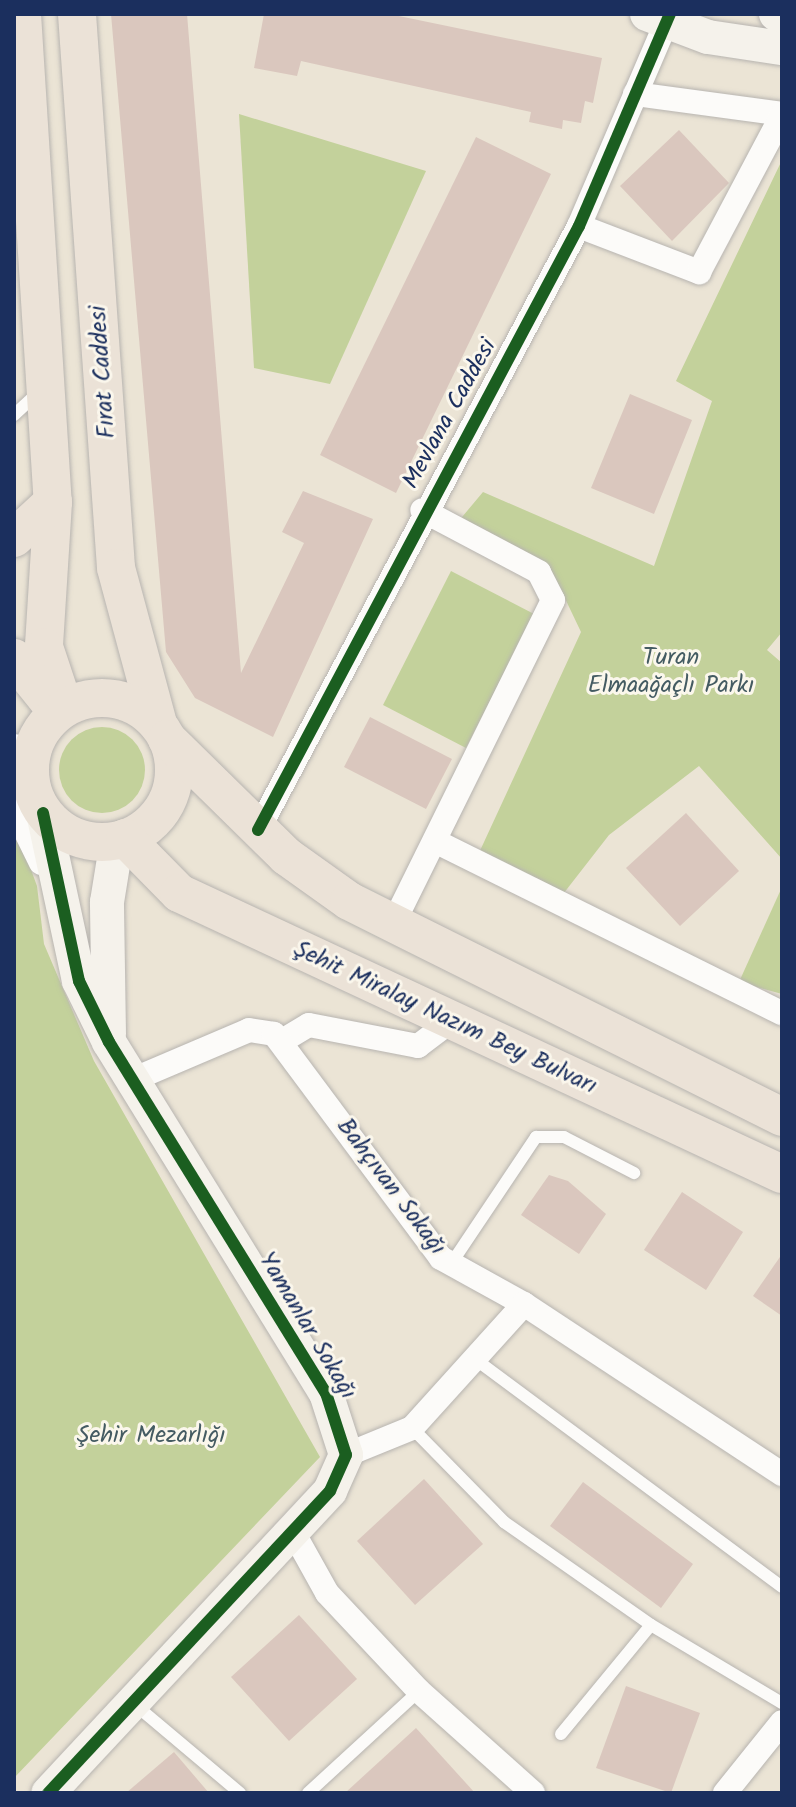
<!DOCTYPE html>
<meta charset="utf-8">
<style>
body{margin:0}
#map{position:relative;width:796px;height:1807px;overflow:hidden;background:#ebe4d5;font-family:Kalam,sans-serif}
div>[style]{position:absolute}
.green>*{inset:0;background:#c3d19b}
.round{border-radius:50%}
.building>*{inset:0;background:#dac7be}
.roads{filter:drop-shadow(0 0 2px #b7b4b0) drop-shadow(0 0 2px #b7b4b0)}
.lane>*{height:12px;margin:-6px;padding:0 6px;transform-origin:6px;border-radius:6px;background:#fcfbf9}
.street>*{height:24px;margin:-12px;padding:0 12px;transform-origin:12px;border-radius:12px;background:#fcfbf9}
.secondary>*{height:34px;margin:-17px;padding:0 17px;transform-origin:17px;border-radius:17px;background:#f5f2eb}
.primary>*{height:38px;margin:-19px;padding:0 19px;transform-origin:19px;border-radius:19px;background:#ebe2d7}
.primary>.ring{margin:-19px;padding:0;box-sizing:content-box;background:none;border:38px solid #ebe2d7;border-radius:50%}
.cycleway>*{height:12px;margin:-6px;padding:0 6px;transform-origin:6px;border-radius:6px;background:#1b5e20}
span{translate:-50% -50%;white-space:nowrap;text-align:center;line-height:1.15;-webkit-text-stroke:6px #fbf7ec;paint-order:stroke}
.street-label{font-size:24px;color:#1b2f5e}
.park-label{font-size:24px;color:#445b62}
.frame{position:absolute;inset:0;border:16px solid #1b2f5e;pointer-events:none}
</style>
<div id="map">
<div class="green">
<div style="clip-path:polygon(239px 114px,426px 171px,330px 384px,254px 368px)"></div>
<div style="clip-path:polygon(782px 160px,782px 632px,767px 650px,782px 663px,782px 859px,699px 766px,609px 835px,560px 898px,472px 868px,581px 632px,560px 588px,452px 529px,483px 492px,654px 566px,712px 401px,676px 381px)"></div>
<div style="clip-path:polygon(451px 571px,534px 614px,466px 748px,383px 705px)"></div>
<div class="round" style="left:59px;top:727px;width:86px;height:86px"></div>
<div style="clip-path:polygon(14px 823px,37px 886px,44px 944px,94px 1061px,320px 1457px,14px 1778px)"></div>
<div style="clip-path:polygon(782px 887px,782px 994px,739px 982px)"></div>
</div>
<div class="building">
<div style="clip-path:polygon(111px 14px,187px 14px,241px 673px,304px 543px,282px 532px,303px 491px,373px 519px,273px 737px,195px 698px,166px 652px)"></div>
<div style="clip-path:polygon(264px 14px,394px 15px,602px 58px,593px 103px,585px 101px,581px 123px,563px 120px,562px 129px,529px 122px,531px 112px,301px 61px,297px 76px,254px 68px)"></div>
<div style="clip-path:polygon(679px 130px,729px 183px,672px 241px,620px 186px)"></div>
<div style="clip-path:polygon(476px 137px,551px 174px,396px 493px,320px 455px)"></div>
<div style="clip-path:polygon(630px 394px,692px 420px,654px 514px,591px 488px)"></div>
<div style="clip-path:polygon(370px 717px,452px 759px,426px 809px,344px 767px)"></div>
<div style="clip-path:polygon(686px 813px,739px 871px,680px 926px,626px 868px)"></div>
<div style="clip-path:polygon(549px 1175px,568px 1181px,606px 1214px,579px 1254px,521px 1215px)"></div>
<div style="clip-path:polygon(682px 1192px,743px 1232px,706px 1290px,644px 1250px)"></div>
<div style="clip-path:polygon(782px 1254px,782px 1316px,753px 1296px)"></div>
<div style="clip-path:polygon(424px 1479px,483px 1544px,415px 1605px,357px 1541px)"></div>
<div style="clip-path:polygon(583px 1482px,693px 1564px,661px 1608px,550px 1526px)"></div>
<div style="clip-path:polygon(299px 1615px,357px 1679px,289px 1741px,231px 1677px)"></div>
<div style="clip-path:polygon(626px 1686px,700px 1713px,671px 1793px,596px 1768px)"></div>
<div style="clip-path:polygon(416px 1728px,475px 1793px,345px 1793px)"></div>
<div style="clip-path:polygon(174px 1752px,209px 1793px,126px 1793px)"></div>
</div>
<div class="roads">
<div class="lane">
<div style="left:14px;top:415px;width:34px;rotate:-43deg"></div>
<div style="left:451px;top:1264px;width:153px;rotate:-56.2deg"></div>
<div style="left:536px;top:1137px;width:28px"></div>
<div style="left:564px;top:1137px;width:79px;rotate:27.2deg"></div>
<div style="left:475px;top:1359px;width:382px;rotate:36.6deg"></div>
<div style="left:412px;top:1428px;width:132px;rotate:45.6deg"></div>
<div style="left:504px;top:1522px;width:179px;rotate:35deg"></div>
<div style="left:651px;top:1625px;width:152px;rotate:30.8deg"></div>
<div style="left:133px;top:1703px;width:140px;rotate:40.1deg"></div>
<div style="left:561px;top:1734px;width:141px;rotate:-50.5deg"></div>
<div style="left:308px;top:1793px;width:151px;rotate:-42.6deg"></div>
</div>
<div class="street">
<div style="left:635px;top:94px;width:148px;rotate:7.7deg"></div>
<div style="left:579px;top:226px;width:129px;rotate:21deg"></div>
<div style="left:699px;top:272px;width:178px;rotate:-62.1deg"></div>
<div style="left:14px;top:746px;width:18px;rotate:22deg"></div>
<div style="left:14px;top:808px;width:61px;rotate:63.9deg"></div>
<div style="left:258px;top:830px;width:684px;rotate:-62.01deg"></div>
<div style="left:579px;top:226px;width:231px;rotate:-66.8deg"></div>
<div style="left:435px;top:841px;width:387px;rotate:26.4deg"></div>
<div style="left:393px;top:924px;width:361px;rotate:-63.7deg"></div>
<div style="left:553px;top:600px;width:31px;rotate:-117deg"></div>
<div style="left:539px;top:572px;width:132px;rotate:-152.1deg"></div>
<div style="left:282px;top:1041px;width:31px;rotate:-31deg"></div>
<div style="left:309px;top:1025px;width:111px;rotate:10.9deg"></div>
<div style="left:418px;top:1046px;width:41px;rotate:-37.1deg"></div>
<div style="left:132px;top:1080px;width:127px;rotate:-23.1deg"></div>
<div style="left:249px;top:1030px;width:25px;rotate:9deg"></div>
<div style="left:274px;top:1034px;width:279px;rotate:53.3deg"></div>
<div style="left:441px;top:1258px;width:95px;rotate:29deg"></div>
<div style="left:524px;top:1304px;width:309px;rotate:33.4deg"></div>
<div style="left:346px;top:1455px;width:71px;rotate:-22.2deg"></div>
<div style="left:412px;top:1428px;width:167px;rotate:-47.9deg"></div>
<div style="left:292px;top:1530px;width:72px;rotate:60.9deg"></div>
<div style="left:327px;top:1593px;width:134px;rotate:46.8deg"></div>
<div style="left:419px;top:1691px;width:153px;rotate:41.8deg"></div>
<div style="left:725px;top:1793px;width:91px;rotate:-51.2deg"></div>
</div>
<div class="secondary">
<div style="left:647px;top:14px;width:65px;rotate:20.7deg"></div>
<div style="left:708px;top:37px;width:75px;rotate:8.5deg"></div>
<div style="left:776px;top:14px;width:6px;rotate:9deg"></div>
<div style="left:43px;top:813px;width:172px;rotate:77.9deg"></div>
<div style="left:79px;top:981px;width:68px;rotate:63.8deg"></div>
<div style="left:109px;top:1042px;width:413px;rotate:58.3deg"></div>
<div style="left:326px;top:1393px;width:65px;rotate:72.1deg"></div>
<div style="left:346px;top:1455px;width:39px;rotate:114deg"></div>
<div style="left:330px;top:1491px;width:413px;rotate:133deg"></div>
<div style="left:109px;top:1034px;width:132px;rotate:-90.9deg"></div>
<div style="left:107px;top:902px;width:63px;rotate:-80.8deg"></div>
</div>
<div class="primary">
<div style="left:22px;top:14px;width:489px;rotate:86.4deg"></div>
<div style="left:53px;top:502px;width:145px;rotate:93.6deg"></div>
<div style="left:44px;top:647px;width:63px;rotate:71.6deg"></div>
<div style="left:77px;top:14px;width:555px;rotate:85.97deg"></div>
<div style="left:116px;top:568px;width:162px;rotate:74.9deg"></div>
<div style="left:14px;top:538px;width:53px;rotate:-42.7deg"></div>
<div style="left:14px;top:658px;width:59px;rotate:51.2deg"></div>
<div class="ring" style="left:30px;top:698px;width:106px;height:106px"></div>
<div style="left:167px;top:739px;width:167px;rotate:44.5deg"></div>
<div style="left:286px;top:856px;width:77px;rotate:35.5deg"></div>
<div style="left:349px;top:901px;width:484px;rotate:26.5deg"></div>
<div style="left:125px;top:838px;width:77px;rotate:45.5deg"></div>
<div style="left:179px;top:893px;width:665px;rotate:24.99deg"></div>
</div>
</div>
<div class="cycleway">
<div style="left:43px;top:813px;width:172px;rotate:77.9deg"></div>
<div style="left:79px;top:981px;width:68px;rotate:63.8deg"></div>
<div style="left:109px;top:1042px;width:413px;rotate:58.3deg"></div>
<div style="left:326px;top:1393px;width:65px;rotate:72.1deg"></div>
<div style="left:346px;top:1455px;width:39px;rotate:114deg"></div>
<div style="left:330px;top:1491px;width:413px;rotate:133deg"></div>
<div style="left:258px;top:830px;width:684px;rotate:-62.01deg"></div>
<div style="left:579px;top:226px;width:231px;rotate:-66.8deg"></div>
</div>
<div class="street-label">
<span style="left:103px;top:372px;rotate:-94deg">Fırat Caddesi</span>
<span style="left:450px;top:414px;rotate:-61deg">Mevlana Caddesi</span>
<span style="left:445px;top:1018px;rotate:25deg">Şehit Miralay Nazım Bey Bulvarı</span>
<span style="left:391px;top:1187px;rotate:53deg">Bahçıvan Sokağı</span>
<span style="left:307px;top:1326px;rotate:59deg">Yamanlar Sokağı</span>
</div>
<div class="park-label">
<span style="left:671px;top:672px">Turan<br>Elmaağaçlı Parkı</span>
<span style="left:151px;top:1436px">Şehir Mezarlığı</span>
</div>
<div class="frame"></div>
</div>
